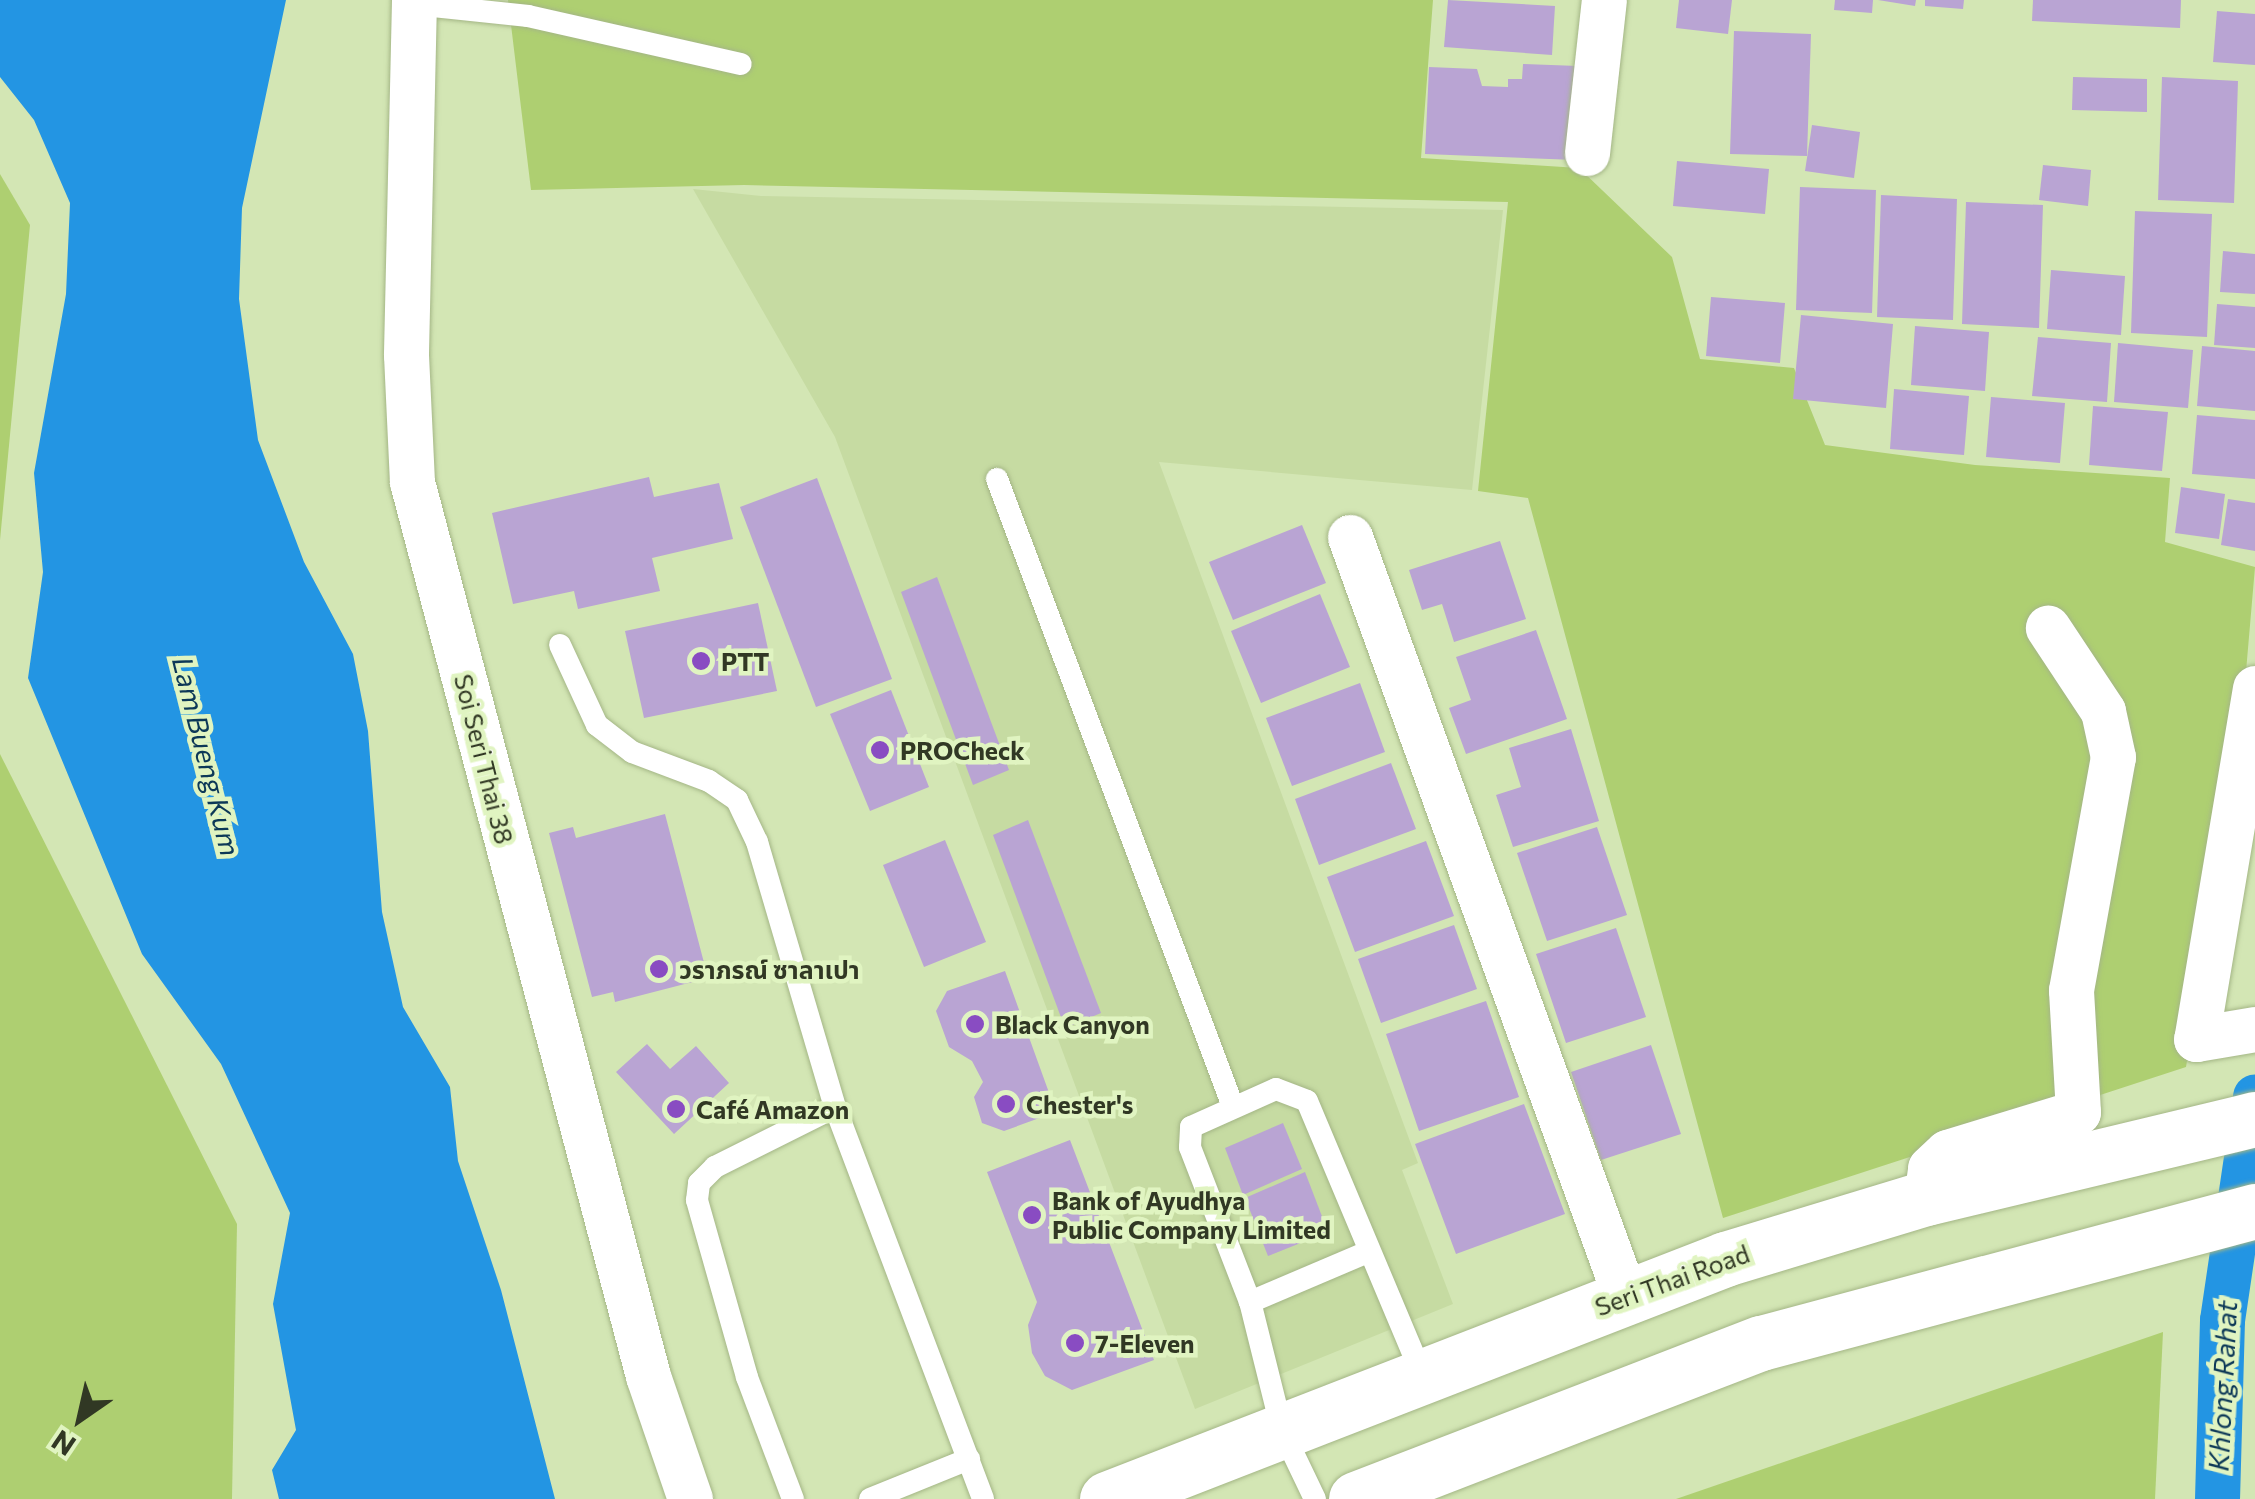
<!DOCTYPE html>
<meta charset="utf-8">
<style>
body{margin:0}
#map{position:relative;width:2255px;height:1499px;overflow:hidden;background:#d3e6b4;font-family:Commissioner,"Noto Sans Thai",sans-serif}
div>[style]{position:absolute}
.built>*{inset:0;background:#c6dba2}
.green>*{inset:0;background:#aecf71}
.water>*{inset:0;background:#2395e3}
.canal>*{height:45px;margin:-22.5px;padding:0 22.5px;transform-origin:22.5px;border-radius:22.5px;background:#2395e3}
.building>*{inset:0;background:#b9a4d3}
.roads{filter:drop-shadow(0 0 2px #a4b686) drop-shadow(0 0 2px #a4b686)}
.lane>*{height:22px;margin:-11px;padding:0 11px;transform-origin:11px;border-radius:11px;background:#fff}
.street>*{height:45px;margin:-22.5px;padding:0 22.5px;transform-origin:22.5px;border-radius:22.5px;background:#fff}
.secondary>*{height:55px;margin:-27.5px;padding:0 27.5px;transform-origin:27.5px;border-radius:27.5px;background:#fff}
.dots>*{width:28px;height:28px;translate:-50% -50%;box-sizing:border-box;border:5px solid #e0f4c1;border-radius:50%}
span{translate:-50% -50%;white-space:nowrap;text-align:center;line-height:1.15;-webkit-text-stroke:9px #e0f4c1;paint-order:stroke}
.poi-label{font-size:25px;color:#313824;font-weight:700}
.left{translate:0 -50%;text-align:left}
.street-label{font-size:25px;color:#313824}
.water-label{font-size:28px;color:#0c3857;font-style:italic}
.north{position:absolute;left:30px;top:1369px;width:100px;height:100px;-webkit-text-stroke:8px #e0f4c1;paint-order:stroke;rotate:214deg;font-size:28px;font-weight:700;line-height:40px;text-align:center;color:#313824}
.north::after{content:'';display:block;margin:auto;width:35px;height:45px;background:#313824;clip-path:polygon(50% 0,100% 100%,50% 72%,0 100%)}
</style>
<div id="map">
<div class="built">
<div style="clip-path:polygon(693px 189px,761px 196px,1503px 210px,1472px 490px,1159px 462px,1418px 1163px,1402px 1170px,1453px 1304px,1195px 1409px,835px 437px)"></div>
</div>
<div class="green">
<div style="clip-path:polygon(508px 0,1433px 0,1421px 158px,1579px 168px,1672px 257px,1700px 359px,1794px 368px,1825px 445px,1975px 465px,2170px 478px,2165px 542px,2255px 567px,2239px 753px,2186px 1067px,1723px 1218px,1528px 498px,1478px 491px,1508px 202px,744px 185px,531px 190px)"></div>
<div style="clip-path:polygon(0 174px,30px 225px,0 540px)"></div>
<div style="clip-path:polygon(0 754px,237px 1224px,232px 1499px,0 1499px)"></div>
<div style="clip-path:polygon(2163px 1332px,2155px 1499px,1676px 1499px)"></div>
</div>
<div class="water">
<div style="clip-path:polygon(0 0,286px 0,242px 208px,239px 299px,258px 440px,304px 562px,353px 654px,368px 731px,382px 912px,403px 1007px,450px 1087px,458px 1161px,501px 1290px,555px 1499px,279px 1499px,272px 1470px,296px 1430px,273px 1304px,290px 1213px,221px 1064px,142px 954px,28px 678px,43px 572px,34px 473px,66px 294px,70px 203px,34px 120px,0 77px)"></div>
</div>
<div class="canal">
<div style="left:2217px;top:1499px;width:179px;rotate:-88.4deg"></div>
<div style="left:2222px;top:1320px;width:226px;rotate:-81.6deg"></div>
</div>
<div class="building">
<div style="clip-path:polygon(1448px 0,1555px 6px,1552px 55px,1444px 47px)"></div>
<div style="clip-path:polygon(1679px 0,1732px 0,1728px 34px,1676px 28px)"></div>
<div style="clip-path:polygon(1835px 0,1873px 0,1872px 13px,1834px 10px)"></div>
<div style="clip-path:polygon(1878px 0,1916px 0,1915px 6px)"></div>
<div style="clip-path:polygon(1925px 0,1964px 0,1963px 9px,1925px 6px)"></div>
<div style="clip-path:polygon(2033px 0,2181px 0,2180px 28px,2032px 21px)"></div>
<div style="clip-path:polygon(2217px 11px,2255px 14px,2255px 65px,2213px 62px)"></div>
<div style="clip-path:polygon(1734px 31px,1811px 34px,1807px 156px,1730px 154px)"></div>
<div style="clip-path:polygon(1523px 64px,1578px 66px,1575px 160px,1425px 154px,1429px 67px,1477px 69px,1482px 86px,1508px 87px,1508px 79px,1522px 79px)"></div>
<div style="clip-path:polygon(2073px 77px,2147px 79px,2147px 112px,2072px 110px)"></div>
<div style="clip-path:polygon(2162px 77px,2238px 81px,2234px 203px,2158px 200px)"></div>
<div style="clip-path:polygon(1812px 125px,1860px 132px,1854px 178px,1805px 171px)"></div>
<div style="clip-path:polygon(1677px 161px,1769px 169px,1765px 214px,1673px 206px)"></div>
<div style="clip-path:polygon(2043px 165px,2091px 170px,2088px 206px,2039px 200px)"></div>
<div style="clip-path:polygon(1800px 187px,1876px 190px,1872px 313px,1796px 310px)"></div>
<div style="clip-path:polygon(1881px 195px,1957px 199px,1953px 320px,1877px 317px)"></div>
<div style="clip-path:polygon(1966px 202px,2043px 205px,2039px 328px,1962px 324px)"></div>
<div style="clip-path:polygon(2135px 211px,2212px 214px,2207px 337px,2131px 333px)"></div>
<div style="clip-path:polygon(2223px 251px,2255px 254px,2255px 294px,2220px 292px)"></div>
<div style="clip-path:polygon(2051px 270px,2125px 276px,2121px 335px,2047px 329px)"></div>
<div style="clip-path:polygon(1711px 297px,1785px 303px,1780px 363px,1706px 356px)"></div>
<div style="clip-path:polygon(2217px 304px,2255px 307px,2255px 348px,2214px 345px)"></div>
<div style="clip-path:polygon(1801px 315px,1893px 324px,1886px 408px,1793px 399px)"></div>
<div style="clip-path:polygon(1915px 326px,1989px 332px,1985px 391px,1911px 385px)"></div>
<div style="clip-path:polygon(2038px 337px,2111px 343px,2107px 402px,2032px 396px)"></div>
<div style="clip-path:polygon(2118px 343px,2193px 350px,2188px 408px,2114px 402px)"></div>
<div style="clip-path:polygon(2202px 346px,2255px 351px,2255px 411px,2197px 406px)"></div>
<div style="clip-path:polygon(1894px 389px,1969px 396px,1964px 455px,1890px 449px)"></div>
<div style="clip-path:polygon(1991px 397px,2065px 403px,2060px 463px,1986px 457px)"></div>
<div style="clip-path:polygon(2093px 406px,2168px 412px,2162px 471px,2089px 465px)"></div>
<div style="clip-path:polygon(2197px 415px,2255px 420px,2255px 479px,2192px 474px)"></div>
<div style="clip-path:polygon(649px 477px,654px 497px,719px 483px,733px 539px,652px 558px,660px 591px,578px 609px,574px 591px,513px 604px,492px 513px)"></div>
<div style="clip-path:polygon(817px 478px,892px 679px,816px 707px,740px 507px)"></div>
<div style="clip-path:polygon(2181px 487px,2225px 494px,2219px 539px,2175px 533px)"></div>
<div style="clip-path:polygon(2228px 499px,2255px 503px,2255px 551px,2221px 545px)"></div>
<div style="clip-path:polygon(1302px 525px,1326px 583px,1233px 620px,1209px 562px)"></div>
<div style="clip-path:polygon(1500px 541px,1526px 619px,1454px 642px,1442px 604px,1422px 610px,1409px 570px)"></div>
<div style="clip-path:polygon(937px 577px,1009px 770px,973px 785px,901px 592px)"></div>
<div style="clip-path:polygon(1320px 594px,1350px 667px,1261px 703px,1231px 631px)"></div>
<div style="clip-path:polygon(758px 603px,777px 691px,644px 718px,625px 631px)"></div>
<div style="clip-path:polygon(1536px 630px,1567px 719px,1466px 754px,1449px 708px,1471px 700px,1456px 657px)"></div>
<div style="clip-path:polygon(1360px 683px,1385px 752px,1292px 786px,1266px 718px)"></div>
<div style="clip-path:polygon(891px 690px,929px 787px,870px 811px,830px 714px)"></div>
<div style="clip-path:polygon(1571px 729px,1599px 821px,1513px 847px,1496px 795px,1521px 787px,1509px 748px)"></div>
<div style="clip-path:polygon(1391px 763px,1416px 829px,1319px 865px,1295px 799px)"></div>
<div style="clip-path:polygon(665px 814px,708px 978px,615px 1002px,613px 992px,592px 997px,549px 833px,573px 827px,576px 838px)"></div>
<div style="clip-path:polygon(1028px 820px,1101px 1013px,1065px 1028px,993px 835px)"></div>
<div style="clip-path:polygon(1597px 827px,1627px 915px,1547px 941px,1517px 853px)"></div>
<div style="clip-path:polygon(945px 840px,986px 942px,924px 967px,883px 865px)"></div>
<div style="clip-path:polygon(1426px 841px,1454px 916px,1355px 952px,1327px 877px)"></div>
<div style="clip-path:polygon(1454px 925px,1477px 989px,1381px 1023px,1358px 959px)"></div>
<div style="clip-path:polygon(1616px 928px,1646px 1017px,1566px 1043px,1536px 954px)"></div>
<div style="clip-path:polygon(1005px 971px,1056px 1112px,1004px 1131px,982px 1123px,974px 1097px,983px 1082px,972px 1061px,949px 1047px,936px 1011px,947px 991px)"></div>
<div style="clip-path:polygon(1486px 1001px,1519px 1097px,1419px 1131px,1386px 1034px)"></div>
<div style="clip-path:polygon(647px 1044px,670px 1069px,696px 1046px,729px 1083px,674px 1134px,616px 1072px)"></div>
<div style="clip-path:polygon(1651px 1045px,1681px 1134px,1601px 1160px,1571px 1072px)"></div>
<div style="clip-path:polygon(1524px 1104px,1565px 1214px,1456px 1254px,1415px 1144px)"></div>
<div style="clip-path:polygon(1283px 1123px,1302px 1169px,1243px 1195px,1225px 1148px)"></div>
<div style="clip-path:polygon(1070px 1140px,1154px 1360px,1072px 1390px,1045px 1376px,1032px 1353px,1028px 1325px,1037px 1302px,987px 1172px)"></div>
<div style="clip-path:polygon(1305px 1172px,1328px 1232px,1268px 1256px,1245px 1198px)"></div>
</div>
<div class="roads">
<div class="lane">
<div style="left:414px;top:4px;width:115px;rotate:6deg"></div>
<div style="left:528px;top:16px;width:218px;rotate:12.7deg"></div>
<div style="left:997px;top:479px;width:668px;rotate:69.39deg"></div>
<div style="left:560px;top:645px;width:88px;rotate:65.2deg"></div>
<div style="left:597px;top:725px;width:44px;rotate:37.6deg"></div>
<div style="left:632px;top:752px;width:82px;rotate:20.6deg"></div>
<div style="left:709px;top:781px;width:34px;rotate:34deg"></div>
<div style="left:737px;top:800px;width:47px;rotate:64.5deg"></div>
<div style="left:757px;top:842px;width:276px;rotate:73.6deg"></div>
<div style="left:835px;top:1107px;width:419px;rotate:69.3deg"></div>
<div style="left:1250px;top:1302px;width:128px;rotate:-23deg"></div>
<div style="left:793px;top:1499px;width:130px;rotate:-110.7deg"></div>
<div style="left:747px;top:1377px;width:184px;rotate:-105.8deg"></div>
<div style="left:697px;top:1200px;width:17px;rotate:-83deg"></div>
<div style="left:699px;top:1183px;width:23px;rotate:-45deg"></div>
<div style="left:715px;top:1167px;width:134px;rotate:-26.6deg"></div>
<div style="left:870px;top:1499px;width:107px;rotate:-22deg"></div>
<div style="left:1315px;top:1499px;width:76px;rotate:-115.6deg"></div>
<div style="left:1282px;top:1430px;width:132px;rotate:-104deg"></div>
<div style="left:1250px;top:1302px;width:166px;rotate:-111.2deg"></div>
<div style="left:1190px;top:1147px;width:20px;rotate:-87deg"></div>
<div style="left:1191px;top:1127px;width:93px;rotate:-24.1deg"></div>
<div style="left:1276px;top:1089px;width:33px;rotate:21deg"></div>
<div style="left:1307px;top:1101px;width:296px;rotate:67.2deg"></div>
</div>
<div class="street">
<div style="left:414px;top:0;width:355px;rotate:91.3deg"></div>
<div style="left:406px;top:355px;width:127px;rotate:87.3deg"></div>
<div style="left:412px;top:482px;width:925px;rotate:75.21deg"></div>
<div style="left:648px;top:1376px;width:130px;rotate:71.1deg"></div>
<div style="left:1587px;top:153px;width:154px;rotate:-83.7deg"></div>
<div style="left:1350px;top:537px;width:807px;rotate:70.08deg"></div>
<div style="left:2255px;top:688px;width:356px;rotate:99.5deg"></div>
<div style="left:2196px;top:1039px;width:60px;rotate:-9.6deg"></div>
<div style="left:1926px;top:1198px;width:30px;rotate:-82deg"></div>
<div style="left:1930px;top:1168px;width:23px;rotate:-43deg"></div>
<div style="left:1947px;top:1152px;width:137px;rotate:-17deg"></div>
<div style="left:2078px;top:1112px;width:122px;rotate:-93.3deg"></div>
<div style="left:2071px;top:990px;width:237px;rotate:-79.8deg"></div>
<div style="left:2113px;top:757px;width:47px;rotate:-102.3deg"></div>
<div style="left:2103px;top:711px;width:100px;rotate:-123.5deg"></div>
</div>
<div class="secondary">
<div style="left:1107px;top:1499px;width:663px;rotate:-21.22deg"></div>
<div style="left:1725px;top:1259px;width:210px;rotate:-16.9deg"></div>
<div style="left:1926px;top:1198px;width:338px;rotate:-13.5deg"></div>
<div style="left:1356px;top:1499px;width:434px;rotate:-21.1deg"></div>
<div style="left:1761px;top:1343px;width:511px;rotate:-14.96deg"></div>
</div>
</div>
<div class="dots">
<div style="left:701px;top:661px;background:#894cc2"></div>
<div style="left:880px;top:750px;background:#894cc2"></div>
<div style="left:659px;top:969px;background:#894cc2"></div>
<div style="left:975px;top:1024px;background:#894cc2"></div>
<div style="left:1006px;top:1104px;background:#894cc2"></div>
<div style="left:676px;top:1109px;background:#894cc2"></div>
<div style="left:1032px;top:1215px;background:#894cc2"></div>
<div style="left:1075px;top:1343px;background:#894cc2"></div>
</div>
<div class="poi-label">
<span class="left" style="left:721px;top:661px">PTT</span>
<span class="left" style="left:900px;top:750px">PROCheck</span>
<span class="left" style="left:679px;top:969px">วราภรณ์ ซาลาเปา</span>
<span class="left" style="left:995px;top:1024px">Black Canyon</span>
<span class="left" style="left:1026px;top:1104px">Chester's</span>
<span class="left" style="left:696px;top:1109px">Café Amazon</span>
<span class="left" style="left:1052px;top:1215px">Bank of Ayudhya<br>Public Company Limited</span>
<span class="left" style="left:1095px;top:1343px">7-Eleven</span>
</div>
<div class="street-label">
<span style="left:484px;top:759px;rotate:76deg">Soi Seri Thai 38</span>
<span style="left:1672px;top:1280px;rotate:-20deg">Seri Thai Road</span>
</div>
<div class="water-label">
<span style="left:207px;top:756px;rotate:76deg">Lam Bueng Kum</span>
<span style="left:2222px;top:1386px;rotate:-87deg">Khlong Rahat</span>
</div>
<div class="north">N</div>
</div>
